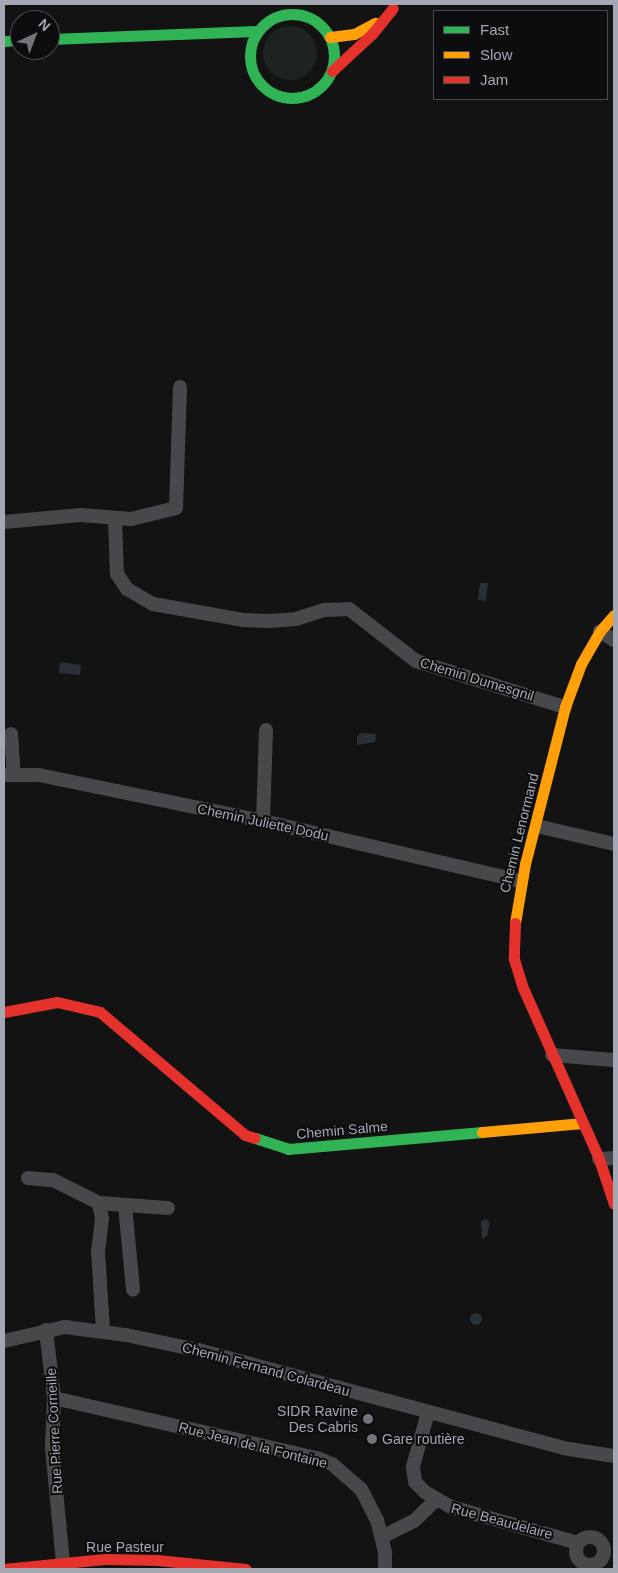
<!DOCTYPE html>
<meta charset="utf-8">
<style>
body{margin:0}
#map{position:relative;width:618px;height:1573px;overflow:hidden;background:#131313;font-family:Arial,sans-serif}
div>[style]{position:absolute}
.green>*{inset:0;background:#1d231e}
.round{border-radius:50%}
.water>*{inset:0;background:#2a3037}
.street>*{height:14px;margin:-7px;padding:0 7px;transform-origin:7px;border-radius:7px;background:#47484b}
.street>.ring{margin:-7px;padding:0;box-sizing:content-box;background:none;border:14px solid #47484b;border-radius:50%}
.fast>*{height:11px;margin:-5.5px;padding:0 5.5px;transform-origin:5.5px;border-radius:5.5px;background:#30b455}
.fast>.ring{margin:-5.5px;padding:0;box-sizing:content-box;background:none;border:11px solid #30b455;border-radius:50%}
.slow>*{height:11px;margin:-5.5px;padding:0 5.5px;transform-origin:5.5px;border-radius:5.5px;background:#ff9f0a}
.jam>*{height:11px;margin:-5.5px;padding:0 5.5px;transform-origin:5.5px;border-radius:5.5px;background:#e5322d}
.dots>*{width:14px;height:14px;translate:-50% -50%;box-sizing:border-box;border:2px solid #0d0d0f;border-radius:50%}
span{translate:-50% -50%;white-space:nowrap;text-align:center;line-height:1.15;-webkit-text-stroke:4px #0d0d0f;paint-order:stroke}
.street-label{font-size:14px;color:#a4a8b3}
.poi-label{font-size:14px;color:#a4a8b3}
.right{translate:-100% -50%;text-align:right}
.left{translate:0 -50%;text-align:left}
.frame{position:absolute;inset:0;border:5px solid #a4a8b3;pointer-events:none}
.legend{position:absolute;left:433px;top:10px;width:175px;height:90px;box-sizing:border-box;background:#0d0d0f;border:1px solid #494b51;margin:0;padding:6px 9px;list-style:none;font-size:15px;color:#a4a8b3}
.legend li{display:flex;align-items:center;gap:10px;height:25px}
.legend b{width:25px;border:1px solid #494b51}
.north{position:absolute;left:10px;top:10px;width:50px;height:50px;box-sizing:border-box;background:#0d0d0f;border:1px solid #494b51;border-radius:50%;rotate:43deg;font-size:14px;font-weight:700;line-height:20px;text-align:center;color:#a4a8b3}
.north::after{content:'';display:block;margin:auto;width:18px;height:22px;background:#71747b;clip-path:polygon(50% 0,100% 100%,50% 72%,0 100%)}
</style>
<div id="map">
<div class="green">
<div class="round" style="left:263px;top:26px;width:54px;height:54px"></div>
</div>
<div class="water">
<div style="clip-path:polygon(480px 583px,488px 583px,486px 601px,478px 600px)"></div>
<div style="clip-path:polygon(60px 662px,81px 665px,80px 675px,59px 673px)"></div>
<div style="clip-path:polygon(361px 733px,376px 734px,375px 742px,357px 745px,357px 736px)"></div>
<div style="clip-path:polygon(487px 1219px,490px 1223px,487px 1236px,482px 1239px,481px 1221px)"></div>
<div class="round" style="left:470px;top:1313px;width:12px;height:12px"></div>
</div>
<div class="street">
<div style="left:115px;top:520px;width:54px;rotate:87.9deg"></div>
<div style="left:117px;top:574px;width:18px;rotate:56deg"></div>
<div style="left:127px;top:589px;width:30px;rotate:30deg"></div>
<div style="left:153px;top:604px;width:91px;rotate:10.1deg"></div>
<div style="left:243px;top:620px;width:26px;rotate:2deg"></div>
<div style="left:269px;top:621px;width:27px;rotate:-4deg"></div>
<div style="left:296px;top:619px;width:29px;rotate:-18deg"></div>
<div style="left:324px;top:610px;width:25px;rotate:-2deg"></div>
<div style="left:349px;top:609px;width:85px;rotate:37.8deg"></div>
<div style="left:416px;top:661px;width:156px;rotate:17.2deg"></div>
<div style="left:4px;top:522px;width:77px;rotate:-5.2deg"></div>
<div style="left:81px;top:515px;width:50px;rotate:4.6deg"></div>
<div style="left:131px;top:519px;width:46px;rotate:-13.7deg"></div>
<div style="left:176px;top:508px;width:121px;rotate:-88.1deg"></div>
<div style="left:600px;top:631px;width:17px;rotate:33deg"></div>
<div style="left:11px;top:734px;width:39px;rotate:86deg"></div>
<div style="left:4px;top:775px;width:35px"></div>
<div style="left:39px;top:775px;width:229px;rotate:11.6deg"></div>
<div style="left:263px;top:821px;width:265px;rotate:13.1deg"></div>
<div style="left:263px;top:821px;width:91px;rotate:-88.1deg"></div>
<div style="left:537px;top:826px;width:79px;rotate:13.2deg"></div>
<div style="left:552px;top:1055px;width:62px;rotate:4.6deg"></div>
<div style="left:599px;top:1159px;width:15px;rotate:-4deg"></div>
<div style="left:28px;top:1178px;width:25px;rotate:5deg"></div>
<div style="left:53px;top:1180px;width:51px;rotate:26.6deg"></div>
<div style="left:99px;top:1203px;width:69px;rotate:4.1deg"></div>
<div style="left:99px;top:1203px;width:16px;rotate:79deg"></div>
<div style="left:102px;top:1219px;width:32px;rotate:97deg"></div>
<div style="left:98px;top:1251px;width:80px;rotate:86.4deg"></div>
<div style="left:125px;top:1205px;width:85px;rotate:84.6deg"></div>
<div style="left:46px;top:1330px;width:68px;rotate:83.3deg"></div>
<div style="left:54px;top:1398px;width:49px;rotate:92.3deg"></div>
<div style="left:52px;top:1447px;width:117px;rotate:84.6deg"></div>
<div style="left:4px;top:1341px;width:63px;rotate:-12.9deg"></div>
<div style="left:65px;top:1327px;width:62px;rotate:7.5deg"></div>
<div style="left:126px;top:1335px;width:74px;rotate:11.8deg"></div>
<div style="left:198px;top:1350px;width:378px;rotate:15deg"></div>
<div style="left:563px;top:1448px;width:52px;rotate:8.9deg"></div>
<div style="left:54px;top:1398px;width:270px;rotate:12.9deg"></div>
<div style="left:317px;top:1458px;width:16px;rotate:22deg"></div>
<div style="left:332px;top:1464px;width:38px;rotate:41deg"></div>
<div style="left:361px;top:1489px;width:35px;rotate:63deg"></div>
<div style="left:377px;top:1520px;width:34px;rotate:76deg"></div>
<div style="left:385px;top:1553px;width:16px;rotate:90deg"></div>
<div style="left:428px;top:1412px;width:57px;rotate:105.3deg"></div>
<div style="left:413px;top:1467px;width:15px;rotate:82deg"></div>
<div style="left:415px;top:1482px;width:14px;rotate:45deg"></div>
<div style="left:425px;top:1492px;width:30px;rotate:30deg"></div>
<div style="left:451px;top:1507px;width:132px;rotate:15.8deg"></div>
<div style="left:382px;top:1537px;width:36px;rotate:-27deg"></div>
<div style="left:414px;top:1521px;width:29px;rotate:-44deg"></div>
<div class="ring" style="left:576px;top:1537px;width:14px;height:14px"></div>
</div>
<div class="fast">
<div class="ring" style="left:250px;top:14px;width:73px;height:73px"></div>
<div style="left:50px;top:39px;width:208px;rotate:-2.2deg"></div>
<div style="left:4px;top:41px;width:16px;rotate:-4deg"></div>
<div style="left:255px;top:1138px;width:35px;rotate:18deg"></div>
<div style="left:288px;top:1149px;width:195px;rotate:-5deg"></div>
</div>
<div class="slow">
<div style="left:330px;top:37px;width:24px;rotate:-7deg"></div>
<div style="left:354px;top:34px;width:24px;rotate:-28deg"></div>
<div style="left:515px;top:923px;width:60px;rotate:-80.4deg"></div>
<div style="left:525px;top:864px;width:162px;rotate:-75.7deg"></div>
<div style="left:565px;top:707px;width:46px;rotate:-69.6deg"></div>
<div style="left:581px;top:664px;width:38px;rotate:-60deg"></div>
<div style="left:600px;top:631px;width:21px;rotate:-49deg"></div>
<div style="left:482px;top:1132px;width:101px;rotate:-5.1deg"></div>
</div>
<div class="jam">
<div style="left:332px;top:71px;width:54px;rotate:-42.8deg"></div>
<div style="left:372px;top:34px;width:33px;rotate:-51deg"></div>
<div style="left:515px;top:923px;width:36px;rotate:92deg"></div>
<div style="left:514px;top:959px;width:30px;rotate:73deg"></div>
<div style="left:523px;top:988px;width:187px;rotate:66deg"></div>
<div style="left:599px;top:1159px;width:47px;rotate:71.6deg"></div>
<div style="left:4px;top:1012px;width:54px;rotate:-10.7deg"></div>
<div style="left:57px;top:1002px;width:44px;rotate:13.1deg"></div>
<div style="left:100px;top:1012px;width:190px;rotate:40.3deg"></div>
<div style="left:245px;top:1135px;width:10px;rotate:17deg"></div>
<div style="left:4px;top:1569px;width:101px;rotate:-5.7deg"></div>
<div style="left:105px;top:1559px;width:52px;rotate:1.1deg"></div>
<div style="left:157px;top:1560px;width:89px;rotate:5.8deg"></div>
</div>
<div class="dots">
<div style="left:368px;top:1419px;background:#71747b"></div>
<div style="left:372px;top:1439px;background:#71747b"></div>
</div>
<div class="street-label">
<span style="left:477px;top:679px;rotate:17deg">Chemin Dumesgnil</span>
<span style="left:263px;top:822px;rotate:12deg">Chemin Juliette Dodu</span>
<span style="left:519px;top:833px;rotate:-76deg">Chemin Lenormand</span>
<span style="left:342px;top:1130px;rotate:-5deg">Chemin Salme</span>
<span style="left:266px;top:1369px;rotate:15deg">Chemin Fernand Colardeau</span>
<span style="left:54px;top:1431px;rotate:-93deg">Rue Pierre Corneille</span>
<span style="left:253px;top:1445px;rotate:14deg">Rue Jean de la Fontaine</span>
<span style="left:502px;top:1521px;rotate:15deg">Rue Beaudelaire</span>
<span style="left:125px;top:1547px">Rue Pasteur</span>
</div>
<div class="poi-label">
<span class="right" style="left:358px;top:1419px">SIDR Ravine<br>Des Cabris</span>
<span class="left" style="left:382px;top:1439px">Gare routière</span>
</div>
<div class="frame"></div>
<ul class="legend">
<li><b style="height:6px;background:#30b455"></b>Fast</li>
<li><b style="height:6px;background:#ff9f0a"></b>Slow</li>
<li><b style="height:6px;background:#e5322d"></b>Jam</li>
</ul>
<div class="north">N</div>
</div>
